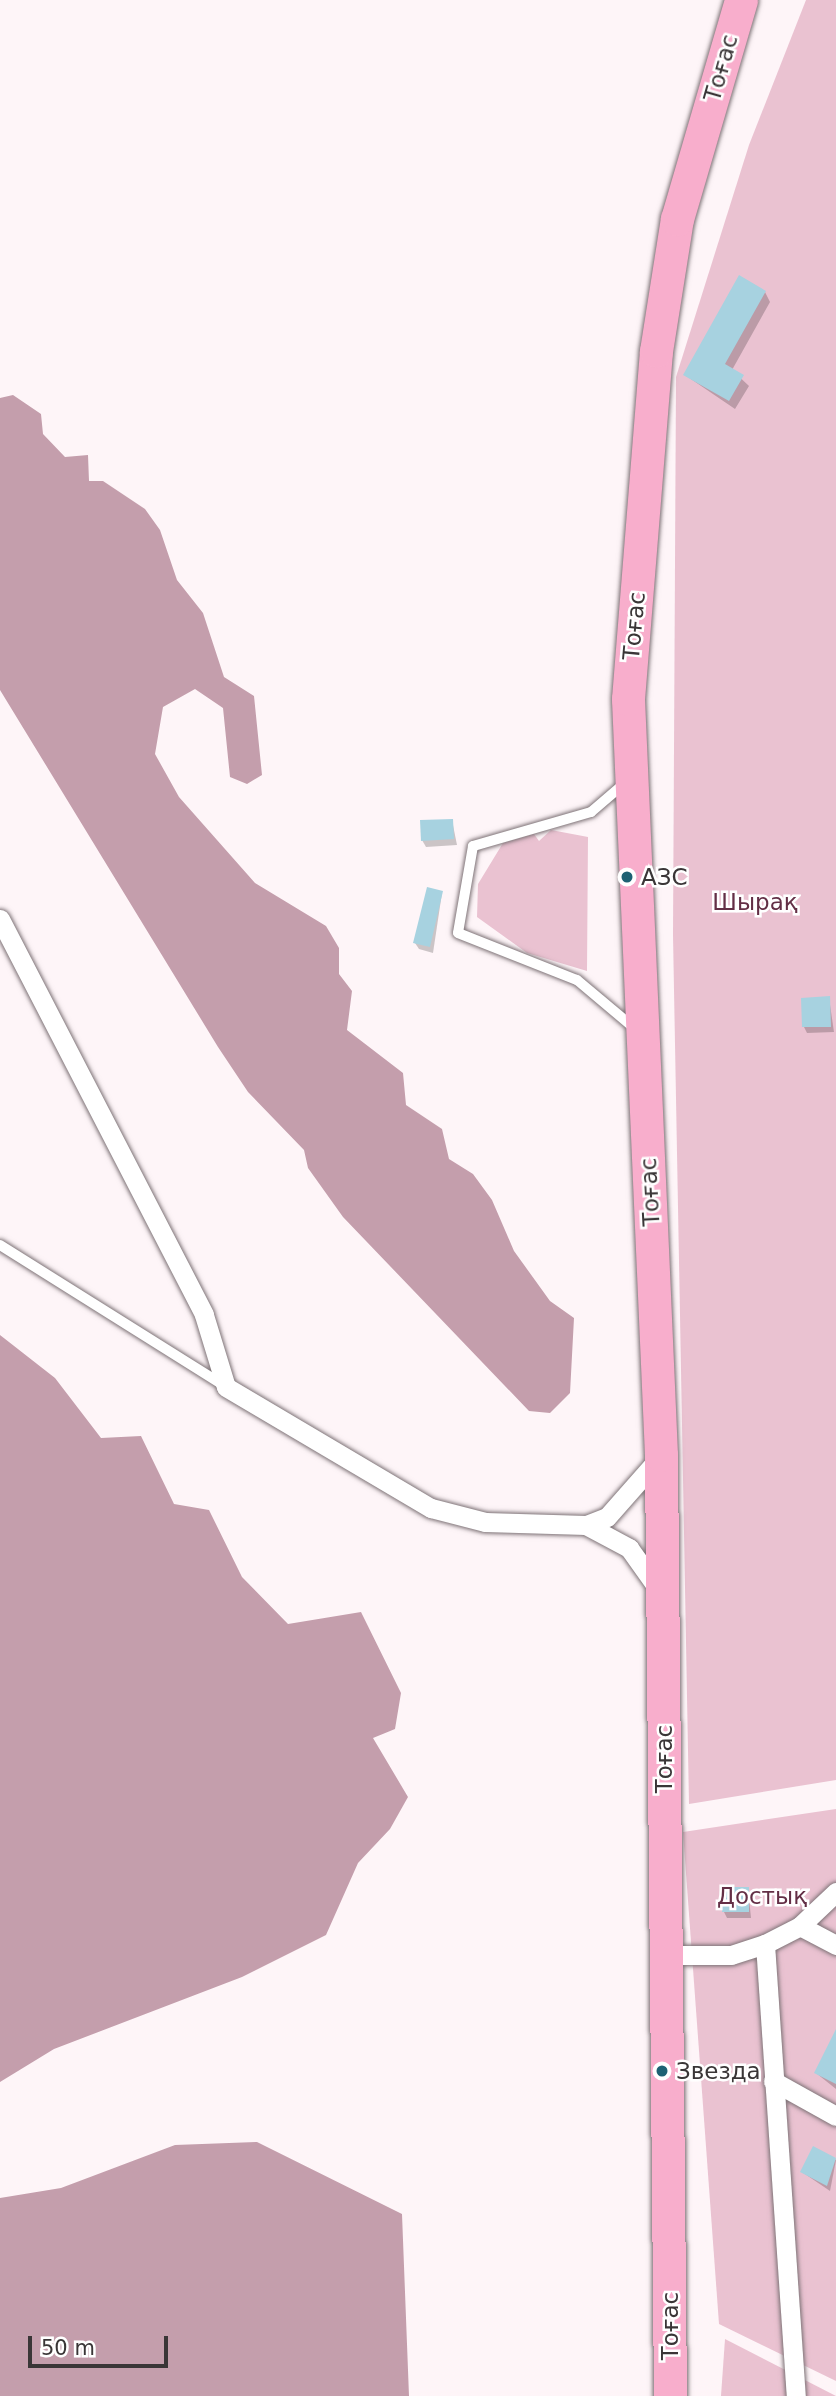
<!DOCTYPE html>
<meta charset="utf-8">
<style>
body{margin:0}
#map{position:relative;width:836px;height:2396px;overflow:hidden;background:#fef5f8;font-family:"DejaVu Sans",sans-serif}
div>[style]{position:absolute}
.green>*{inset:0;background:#eac2d1}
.water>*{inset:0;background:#c49eac}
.shadow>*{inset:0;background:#0003}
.building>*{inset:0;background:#a7d2e0}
.roads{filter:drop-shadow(0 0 2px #7e7377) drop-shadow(0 0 2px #7e7377)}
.service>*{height:10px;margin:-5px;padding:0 5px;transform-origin:5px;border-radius:5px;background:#fff}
.minor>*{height:19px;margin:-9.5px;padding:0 9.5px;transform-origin:9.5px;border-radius:9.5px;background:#fff}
.trunk>*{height:33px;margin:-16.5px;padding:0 16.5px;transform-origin:16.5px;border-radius:16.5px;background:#f8aecc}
.dots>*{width:19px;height:19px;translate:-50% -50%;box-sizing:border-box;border:4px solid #fff;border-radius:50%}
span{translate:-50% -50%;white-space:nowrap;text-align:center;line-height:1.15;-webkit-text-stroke:5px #fff;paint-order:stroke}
.street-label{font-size:23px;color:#3a3637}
.poi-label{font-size:23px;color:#3a3637}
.left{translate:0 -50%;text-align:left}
.park-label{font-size:23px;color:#632f46}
.scale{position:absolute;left:28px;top:2336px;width:140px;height:32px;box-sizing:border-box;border:4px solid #3a3637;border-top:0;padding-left:9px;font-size:21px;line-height:24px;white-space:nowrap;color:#3a3637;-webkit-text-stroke:5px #fff;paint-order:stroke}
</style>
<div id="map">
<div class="green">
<div style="clip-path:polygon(806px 0,836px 0,836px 1780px,689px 1804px,673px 935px,676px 377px,749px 145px)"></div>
<div style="clip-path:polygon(551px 830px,588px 837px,587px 971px,527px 953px,477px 917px,478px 884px,503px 843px,534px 834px,539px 841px)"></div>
<div style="clip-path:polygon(836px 1809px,836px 2381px,719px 2324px,683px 1832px)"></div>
<div style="clip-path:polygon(725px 2339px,836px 2396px,721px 2396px)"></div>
</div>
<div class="water">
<div style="clip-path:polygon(13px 395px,41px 414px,43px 434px,65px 457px,88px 455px,89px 481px,103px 481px,145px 509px,160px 530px,177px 580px,203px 613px,224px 677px,254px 696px,262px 775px,247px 784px,230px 777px,223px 708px,195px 689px,163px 707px,155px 754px,179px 797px,255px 883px,326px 926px,339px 948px,339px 974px,352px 991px,347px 1030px,403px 1073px,406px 1105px,442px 1129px,449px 1159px,473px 1174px,492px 1200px,514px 1251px,550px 1301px,574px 1318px,570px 1393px,550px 1413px,529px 1411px,343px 1217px,308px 1168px,304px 1150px,248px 1092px,218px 1047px,0 690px,0 398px)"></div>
<div style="clip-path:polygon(0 1335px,55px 1378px,101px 1438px,141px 1436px,174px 1504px,209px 1510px,242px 1577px,288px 1624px,361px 1612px,401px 1693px,395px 1729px,373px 1738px,408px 1797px,390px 1829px,358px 1863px,326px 1935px,242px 1977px,54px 2049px,0 2082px)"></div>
<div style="clip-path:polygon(257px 2142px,402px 2214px,409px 2396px,0 2396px,0 2198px,61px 2188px,175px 2145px)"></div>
</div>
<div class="shadow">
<div style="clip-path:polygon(765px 292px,770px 302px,732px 370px,749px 386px,735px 409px,685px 375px)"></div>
<div style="clip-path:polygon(452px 820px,457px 845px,426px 847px,422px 840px)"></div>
<div style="clip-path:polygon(442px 893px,433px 953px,419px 949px,415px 943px)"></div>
<div style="clip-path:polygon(829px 998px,834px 1032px,807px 1033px,804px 1027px)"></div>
<div style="clip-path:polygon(748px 1888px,751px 1918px,727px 1918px,724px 1912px)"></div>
<div style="clip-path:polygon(836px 2032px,836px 2089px,816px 2073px)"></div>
<div style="clip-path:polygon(814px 2149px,836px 2160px,830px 2191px,802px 2172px)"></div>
</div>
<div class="building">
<div style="clip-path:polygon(739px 275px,766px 291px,725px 364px,744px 375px,729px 401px,683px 375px)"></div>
<div style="clip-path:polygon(453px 819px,454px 839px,421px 841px,420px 820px)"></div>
<div style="clip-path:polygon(427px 887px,443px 891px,430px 947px,413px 943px)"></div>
<div style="clip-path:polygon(830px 996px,831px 1027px,802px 1027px,801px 998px)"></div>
<div style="clip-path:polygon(722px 1887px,749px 1887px,749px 1912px,722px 1912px)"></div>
<div style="clip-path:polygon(836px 2029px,836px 2084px,814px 2073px)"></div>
<div style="clip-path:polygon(813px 2146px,836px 2158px,827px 2186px,800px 2172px)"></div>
</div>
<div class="roads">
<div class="service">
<div style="left:626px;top:782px;width:46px;rotate:139.4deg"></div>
<div style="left:591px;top:812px;width:123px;rotate:163.9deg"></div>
<div style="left:473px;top:846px;width:88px;rotate:99.8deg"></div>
<div style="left:458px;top:933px;width:128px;rotate:21.6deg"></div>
<div style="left:577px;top:980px;width:73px;rotate:40deg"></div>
<div style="left:0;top:1245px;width:262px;rotate:32.1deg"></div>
</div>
<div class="minor">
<div style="left:0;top:919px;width:445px;rotate:62.7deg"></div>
<div style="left:204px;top:1315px;width:75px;rotate:73deg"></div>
<div style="left:226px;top:1387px;width:238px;rotate:30.6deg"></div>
<div style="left:431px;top:1508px;width:56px;rotate:14.5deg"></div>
<div style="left:485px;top:1522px;width:101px;rotate:1.7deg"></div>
<div style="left:586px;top:1525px;width:22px;rotate:-21deg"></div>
<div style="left:607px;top:1517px;width:79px;rotate:-48.6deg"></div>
<div style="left:586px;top:1525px;width:49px;rotate:28.1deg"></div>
<div style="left:629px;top:1548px;width:55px;rotate:54.6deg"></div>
<div style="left:800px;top:1926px;width:41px;rotate:27.8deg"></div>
<div style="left:765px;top:1944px;width:453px;rotate:86.1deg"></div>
<div style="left:667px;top:1955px;width:64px"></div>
<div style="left:731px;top:1955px;width:36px;rotate:-18deg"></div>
<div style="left:765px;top:1944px;width:39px;rotate:-27deg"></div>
<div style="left:800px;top:1926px;width:50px;rotate:-43.4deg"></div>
<div style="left:773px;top:2081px;width:72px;rotate:29.1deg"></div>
</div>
<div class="trunk">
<div style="left:670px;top:2396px;width:941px;rotate:-90.55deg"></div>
<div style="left:661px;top:1455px;width:757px;rotate:-92.5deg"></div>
<div style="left:628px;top:699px;width:349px;rotate:-85.4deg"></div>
<div style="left:656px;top:351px;width:134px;rotate:-81deg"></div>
<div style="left:677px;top:219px;width:228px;rotate:-73.7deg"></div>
</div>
</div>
<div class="dots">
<div style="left:627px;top:877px;background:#1d6173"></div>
<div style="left:662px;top:2071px;background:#1d6173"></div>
</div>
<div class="street-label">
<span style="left:721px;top:68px;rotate:-74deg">Тоғас</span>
<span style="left:634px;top:626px;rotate:-85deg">Тоғас</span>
<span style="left:650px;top:1192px;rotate:-93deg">Тоғас</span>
<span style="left:664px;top:1759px;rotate:-90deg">Тоғас</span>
<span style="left:670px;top:2326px;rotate:-90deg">Тоғас</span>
</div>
<div class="poi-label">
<span class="left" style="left:641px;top:877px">АЗС</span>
<span class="left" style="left:676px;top:2071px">Звезда</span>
</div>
<div class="park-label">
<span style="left:755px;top:902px">Шырақ</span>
<span style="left:762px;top:1896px">Достық</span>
</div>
<div class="scale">50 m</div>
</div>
